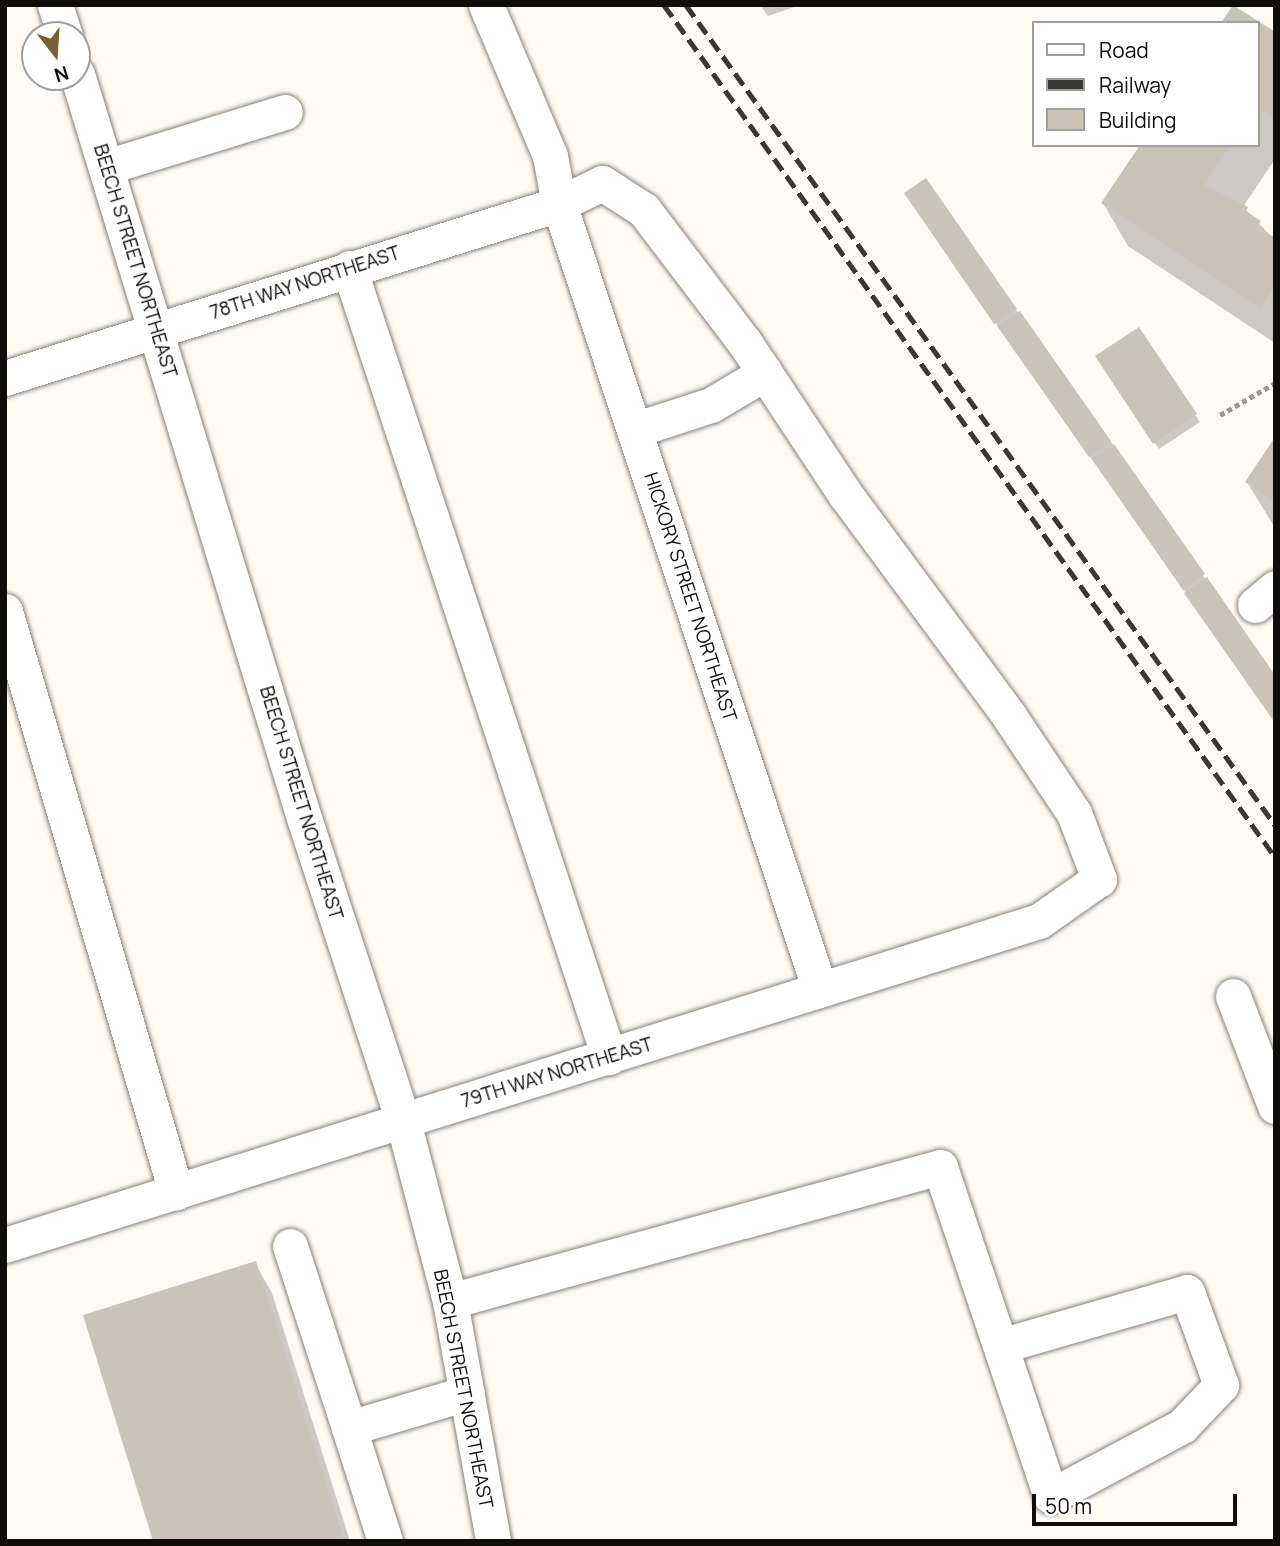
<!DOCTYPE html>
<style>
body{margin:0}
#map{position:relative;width:1280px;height:1546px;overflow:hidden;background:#fffbf4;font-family:Manrope,sans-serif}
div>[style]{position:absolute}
.shadow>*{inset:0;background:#0003}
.building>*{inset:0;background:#c9c3b8}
.path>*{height:4.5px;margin-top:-2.25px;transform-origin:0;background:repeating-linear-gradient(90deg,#9c9993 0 5px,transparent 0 8.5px)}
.roads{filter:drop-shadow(0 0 2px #878177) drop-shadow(0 0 2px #878177)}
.minor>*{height:35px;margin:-17.5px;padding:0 17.5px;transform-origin:17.5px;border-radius:17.5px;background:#fff}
.rail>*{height:5px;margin-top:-2.5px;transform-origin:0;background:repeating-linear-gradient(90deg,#3a3834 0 14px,transparent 0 21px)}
span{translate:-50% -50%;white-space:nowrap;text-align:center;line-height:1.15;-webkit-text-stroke:5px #fff;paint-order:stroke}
.street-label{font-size:19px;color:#0f0d0a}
.frame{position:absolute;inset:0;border:7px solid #0f0d0a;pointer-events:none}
.legend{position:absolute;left:1032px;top:21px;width:228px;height:126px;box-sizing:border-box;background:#fff;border:2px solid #9f9e9d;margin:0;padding:9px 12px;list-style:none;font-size:21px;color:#0f0d0a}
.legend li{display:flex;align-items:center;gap:14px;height:35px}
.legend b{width:35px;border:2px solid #9f9e9d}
.north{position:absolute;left:21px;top:21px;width:70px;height:70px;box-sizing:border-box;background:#fff;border:2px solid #9f9e9d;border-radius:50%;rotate:163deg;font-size:19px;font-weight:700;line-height:28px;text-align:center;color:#0f0d0a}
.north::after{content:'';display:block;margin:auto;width:24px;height:32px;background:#7a5f32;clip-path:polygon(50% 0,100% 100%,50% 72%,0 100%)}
.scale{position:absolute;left:1032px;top:1494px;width:205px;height:32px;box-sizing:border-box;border:4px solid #0f0d0a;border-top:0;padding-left:9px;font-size:21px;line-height:24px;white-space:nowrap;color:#0f0d0a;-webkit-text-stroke:5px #fff;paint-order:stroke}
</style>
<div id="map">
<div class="shadow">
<div style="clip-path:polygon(760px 5px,800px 5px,768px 16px)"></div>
<div style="clip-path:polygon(1234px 7px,1275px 34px,1275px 159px,1243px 207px,1275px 240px,1275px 343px,1128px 246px,1103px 203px,1142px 145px,1257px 145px,1257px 23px)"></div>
<div style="clip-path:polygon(910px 201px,1016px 310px,1114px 446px,1206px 580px,1188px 596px)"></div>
<div style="clip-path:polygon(1138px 329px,1200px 422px,1159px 449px,1101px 364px)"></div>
<div style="clip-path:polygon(1275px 441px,1275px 528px,1247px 482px)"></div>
<div style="clip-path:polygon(255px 1263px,272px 1293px,350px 1541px,155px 1541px)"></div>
</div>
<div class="building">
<div style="clip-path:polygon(1233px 5px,1275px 32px,1275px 119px,1257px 107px,1257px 23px,1221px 23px)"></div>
<div style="clip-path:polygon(1140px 145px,1231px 145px,1204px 185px,1248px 207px,1246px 211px,1261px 221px,1255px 229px,1275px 237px,1275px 286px,1260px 308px,1101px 203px)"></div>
<div style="clip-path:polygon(926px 178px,1017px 309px,994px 324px,904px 193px)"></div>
<div style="clip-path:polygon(1020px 311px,1111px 441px,1089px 457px,997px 326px)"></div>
<div style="clip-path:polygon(1139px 327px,1197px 414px,1153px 444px,1095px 356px)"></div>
<div style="clip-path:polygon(1275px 437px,1275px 502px,1245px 482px)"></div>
<div style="clip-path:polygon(1114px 444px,1205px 574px,1183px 590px,1092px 459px)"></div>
<div style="clip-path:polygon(1207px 577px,1275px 675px,1275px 723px,1184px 593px)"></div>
<div style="clip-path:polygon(256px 1261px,344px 1541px,153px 1541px,83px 1315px)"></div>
</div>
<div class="path">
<div style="left:1220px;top:415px;width:64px;rotate:-30.2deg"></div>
</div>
<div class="roads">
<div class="minor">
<div style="left:55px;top:5px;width:32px;rotate:72deg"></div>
<div style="left:486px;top:5px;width:164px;rotate:67deg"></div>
<div style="left:550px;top:156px;width:49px;rotate:79.4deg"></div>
<div style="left:559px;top:204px;width:828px;rotate:71.63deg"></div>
<div style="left:77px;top:74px;width:781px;rotate:73.03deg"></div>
<div style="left:305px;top:821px;width:316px;rotate:71.9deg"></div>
<div style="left:403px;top:1121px;width:186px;rotate:75.4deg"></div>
<div style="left:450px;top:1301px;width:244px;rotate:79.8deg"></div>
<div style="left:106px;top:167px;width:187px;rotate:-17.1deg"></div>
<div style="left:349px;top:268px;width:831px;rotate:71.76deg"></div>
<div style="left:5px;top:378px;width:581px;rotate:-17.44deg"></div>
<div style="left:559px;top:204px;width:48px;rotate:-26deg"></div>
<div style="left:602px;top:183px;width:50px;rotate:32.7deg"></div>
<div style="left:644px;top:210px;width:167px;rotate:52.8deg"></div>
<div style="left:745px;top:343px;width:181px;rotate:56.5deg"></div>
<div style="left:845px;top:494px;width:276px;rotate:53.5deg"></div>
<div style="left:1009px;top:716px;width:117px;rotate:56.2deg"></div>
<div style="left:1074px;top:813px;width:71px;rotate:69.3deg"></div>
<div style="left:1099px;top:879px;width:73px;rotate:145deg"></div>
<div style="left:1039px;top:921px;width:1084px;rotate:162.6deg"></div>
<div style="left:634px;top:430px;width:81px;rotate:-18deg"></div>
<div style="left:711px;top:405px;width:63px;rotate:-30.7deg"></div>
<div style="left:1255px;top:605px;width:26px;rotate:-40deg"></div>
<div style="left:5px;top:611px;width:606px;rotate:73.6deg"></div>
<div style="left:1233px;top:996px;width:118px;rotate:69.1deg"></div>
<div style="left:290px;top:1246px;width:191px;rotate:72deg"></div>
<div style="left:349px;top:1428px;width:123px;rotate:-16.5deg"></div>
<div style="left:450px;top:1301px;width:508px;rotate:-15.29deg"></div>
<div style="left:940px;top:1167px;width:347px;rotate:71.4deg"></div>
<div style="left:1051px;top:1496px;width:149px;rotate:-28.1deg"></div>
<div style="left:1182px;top:1426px;width:57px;rotate:-46.4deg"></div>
<div style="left:1221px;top:1385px;width:99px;rotate:-110.1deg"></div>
<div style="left:1187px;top:1292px;width:191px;rotate:163.9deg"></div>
<div style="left:349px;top:1428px;width:119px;rotate:72.3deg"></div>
</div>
</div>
<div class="rail">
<div style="left:664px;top:5px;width:1048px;rotate:54.35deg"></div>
<div style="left:686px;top:5px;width:1010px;rotate:54.31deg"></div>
</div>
<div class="street-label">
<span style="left:135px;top:261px;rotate:73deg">BEECH STREET NORTHEAST</span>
<span style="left:305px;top:283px;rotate:-18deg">78TH WAY NORTHEAST</span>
<span style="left:690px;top:597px;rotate:72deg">HICKORY STREET NORTHEAST</span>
<span style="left:301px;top:803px;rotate:73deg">BEECH STREET NORTHEAST</span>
<span style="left:557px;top:1073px;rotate:-17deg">79TH WAY NORTHEAST</span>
<span style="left:463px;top:1389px;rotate:79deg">BEECH STREET NORTHEAST</span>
</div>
<div class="frame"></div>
<ul class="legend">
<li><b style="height:9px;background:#fff"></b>Road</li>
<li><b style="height:9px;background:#3a3834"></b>Railway</li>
<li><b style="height:19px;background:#c9c3b8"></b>Building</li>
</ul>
<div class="north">N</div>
<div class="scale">50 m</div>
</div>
